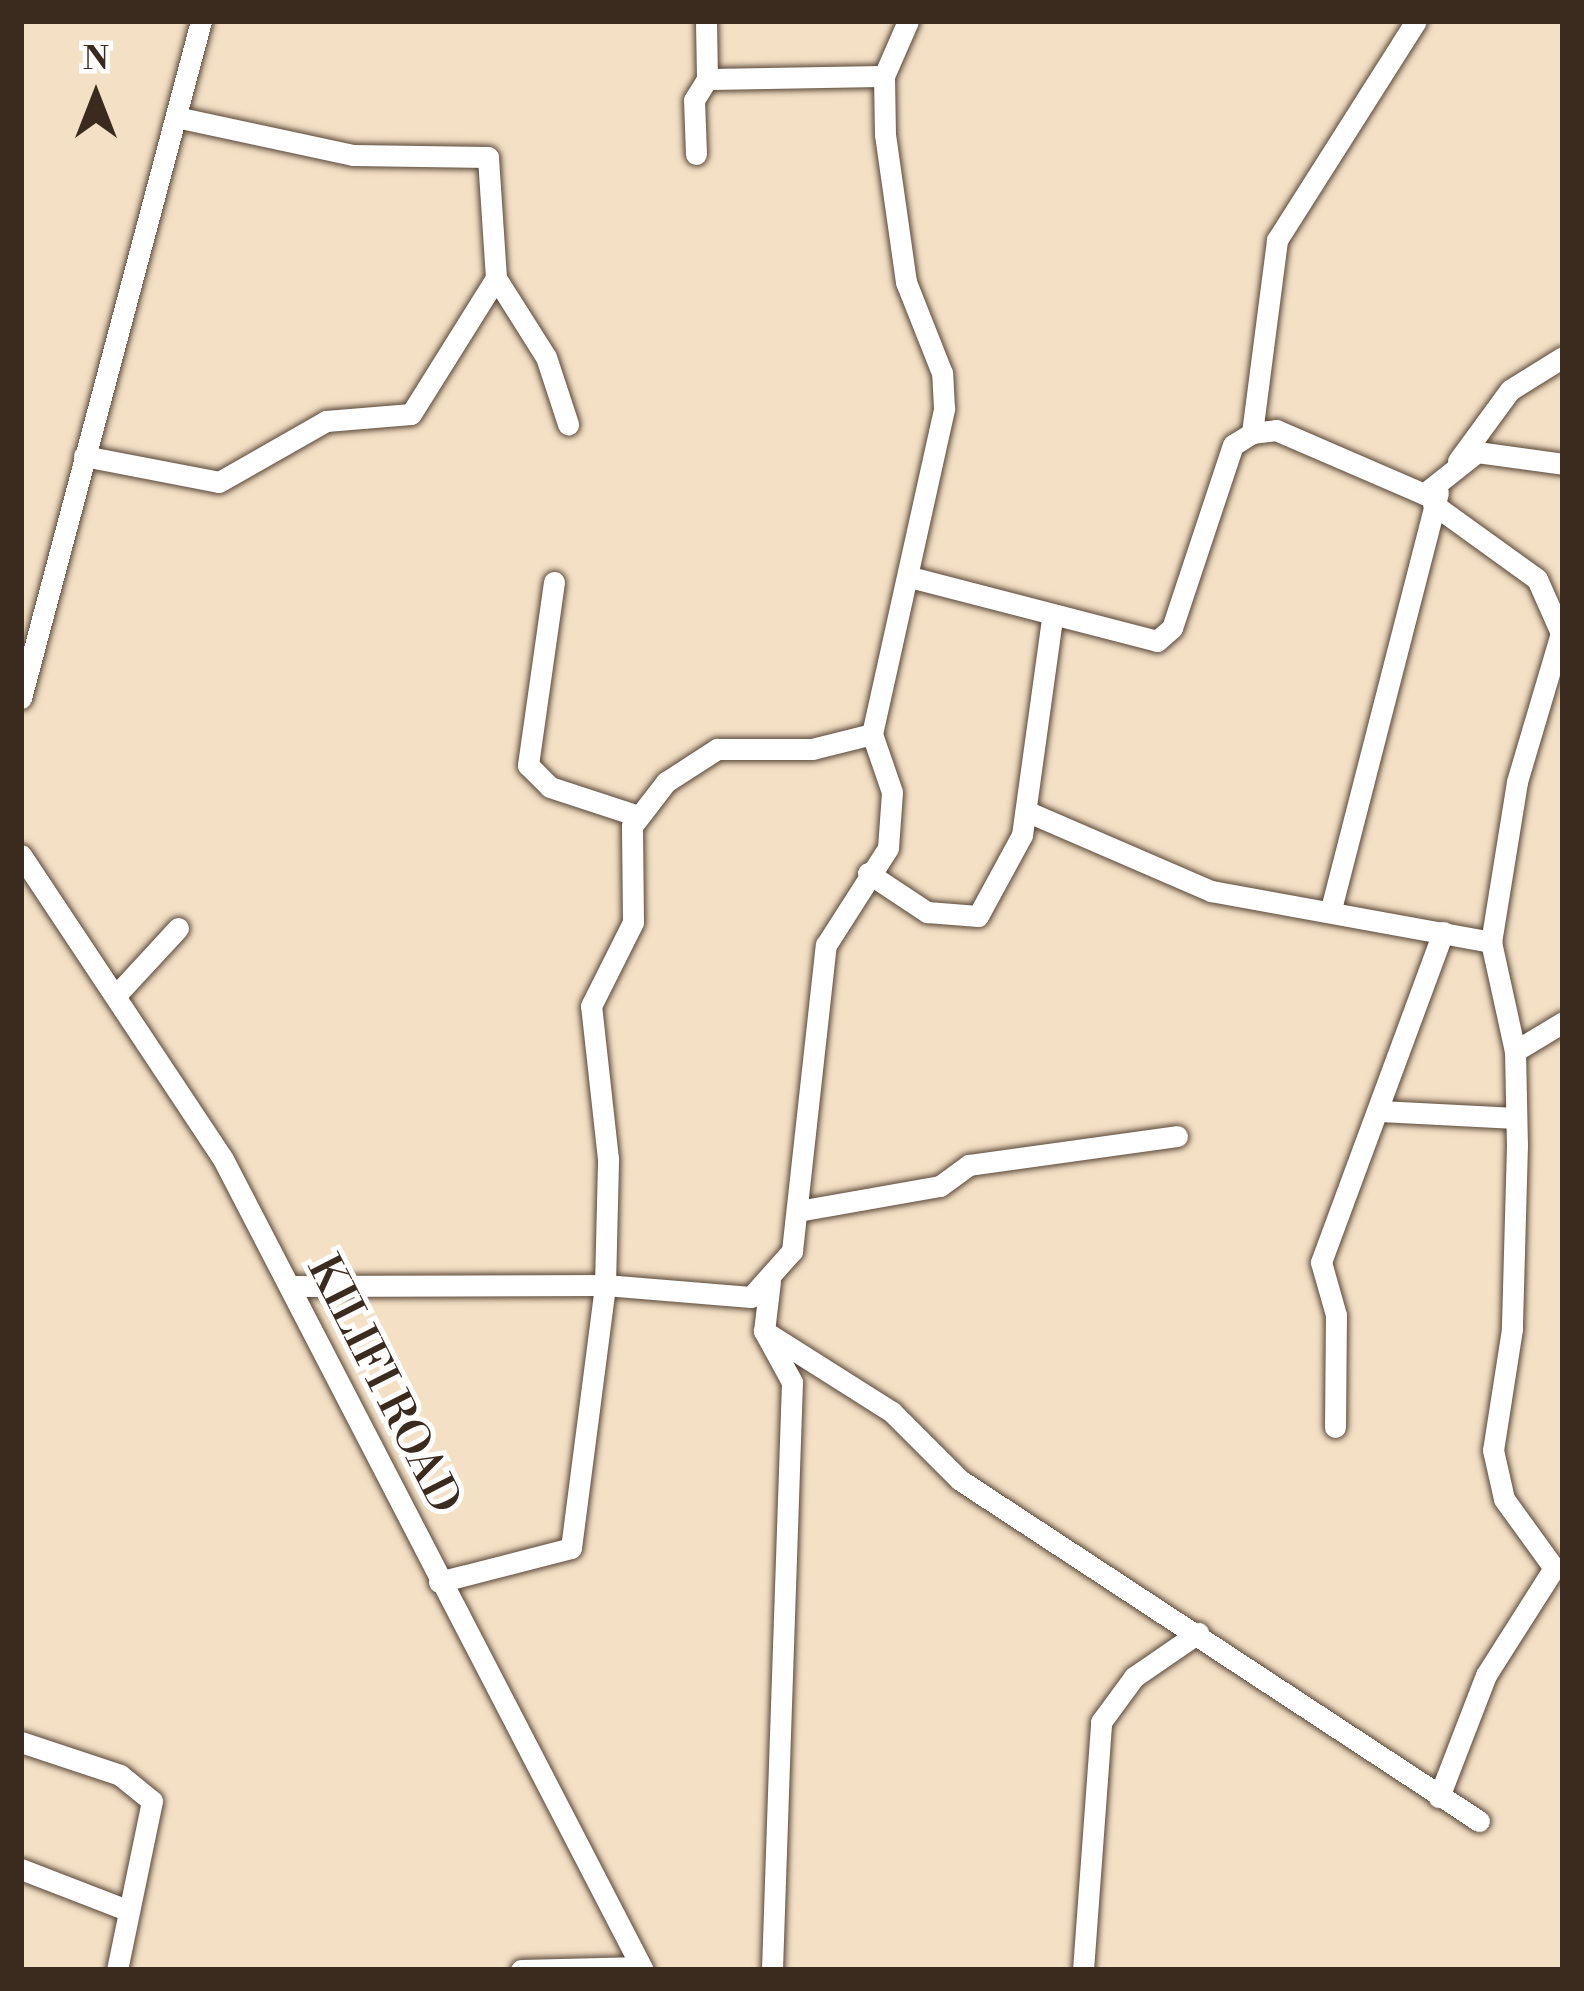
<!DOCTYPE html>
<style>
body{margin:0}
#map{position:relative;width:1584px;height:1991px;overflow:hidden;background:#f4e0c5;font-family:"Libre Bodoni",serif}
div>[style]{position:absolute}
.roads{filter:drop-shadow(0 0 3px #574537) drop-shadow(0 0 3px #574537)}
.minor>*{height:21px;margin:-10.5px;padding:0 10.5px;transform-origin:10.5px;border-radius:10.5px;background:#fff}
span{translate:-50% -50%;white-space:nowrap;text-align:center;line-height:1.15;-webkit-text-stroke:10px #fff;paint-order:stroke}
.street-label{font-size:45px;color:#3b2a1e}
.frame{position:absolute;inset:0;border:24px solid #3b2a1e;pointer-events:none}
.north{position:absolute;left:36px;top:36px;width:120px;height:120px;-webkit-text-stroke:9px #fff;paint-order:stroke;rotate:0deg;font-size:33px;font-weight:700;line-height:48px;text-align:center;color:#3b2a1e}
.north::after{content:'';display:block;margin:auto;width:42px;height:54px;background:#3b2a1e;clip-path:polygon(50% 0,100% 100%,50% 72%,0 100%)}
</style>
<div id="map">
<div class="roads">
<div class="minor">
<div style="left:706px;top:21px;width:58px;rotate:89deg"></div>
<div style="left:696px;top:154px;width:54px;rotate:-92.1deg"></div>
<div style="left:694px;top:100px;width:25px;rotate:-58deg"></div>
<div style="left:707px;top:79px;width:177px;rotate:-1deg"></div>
<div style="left:496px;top:278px;width:93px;rotate:57.7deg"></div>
<div style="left:546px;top:357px;width:71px;rotate:71.8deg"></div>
<div style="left:1252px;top:433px;width:195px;rotate:-82.6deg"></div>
<div style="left:1277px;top:240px;width:259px;rotate:-57.6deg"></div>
<div style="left:84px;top:456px;width:137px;rotate:10.9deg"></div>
<div style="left:219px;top:482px;width:123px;rotate:-29.7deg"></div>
<div style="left:326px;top:421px;width:85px;rotate:-4.7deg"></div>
<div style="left:411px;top:414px;width:160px;rotate:-58deg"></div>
<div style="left:496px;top:278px;width:121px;rotate:-93.8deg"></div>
<div style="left:488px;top:157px;width:135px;rotate:-179.2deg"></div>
<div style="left:353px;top:155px;width:181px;rotate:-167.9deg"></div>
<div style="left:1458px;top:461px;width:88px;rotate:-53.8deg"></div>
<div style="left:1510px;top:390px;width:62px;rotate:-31.9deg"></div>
<div style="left:1433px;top:504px;width:128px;rotate:35.8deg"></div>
<div style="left:1537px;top:579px;width:59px;rotate:66deg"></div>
<div style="left:1561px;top:633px;width:155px;rotate:106.5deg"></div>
<div style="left:1517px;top:782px;width:162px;rotate:99.2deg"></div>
<div style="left:1491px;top:942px;width:112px;rotate:77.6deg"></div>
<div style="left:1515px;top:1051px;width:94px;rotate:88.8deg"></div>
<div style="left:1517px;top:1145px;width:184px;rotate:91.6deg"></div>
<div style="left:1512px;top:1329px;width:122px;rotate:98.9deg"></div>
<div style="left:1493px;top:1450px;width:50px;rotate:77.3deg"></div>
<div style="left:1504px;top:1499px;width:85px;rotate:54.1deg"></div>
<div style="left:1554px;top:1568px;width:127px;rotate:122.4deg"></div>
<div style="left:1486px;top:1675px;width:131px;rotate:111.1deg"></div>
<div style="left:910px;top:577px;width:255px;rotate:14.5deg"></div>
<div style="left:1157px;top:641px;width:20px;rotate:-41deg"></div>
<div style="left:1172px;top:628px;width:193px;rotate:-71.6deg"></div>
<div style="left:1233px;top:445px;width:22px;rotate:-32deg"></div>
<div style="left:1252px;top:433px;width:24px;rotate:-7deg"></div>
<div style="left:1276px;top:430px;width:161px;rotate:23.4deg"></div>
<div style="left:1424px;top:494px;width:68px;rotate:-38.4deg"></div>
<div style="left:1477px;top:452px;width:87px;rotate:7.9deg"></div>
<div style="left:554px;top:582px;width:185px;rotate:98.1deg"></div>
<div style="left:528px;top:765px;width:31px;rotate:45deg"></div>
<div style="left:550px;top:787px;width:93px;rotate:18.2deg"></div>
<div style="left:21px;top:698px;width:701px;rotate:-75.11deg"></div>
<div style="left:1026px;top:811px;width:202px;rotate:23.4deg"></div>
<div style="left:1211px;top:891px;width:285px;rotate:10.3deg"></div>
<div style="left:21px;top:855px;width:365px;rotate:56.4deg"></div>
<div style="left:223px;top:1159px;width:913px;rotate:62.62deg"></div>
<div style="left:868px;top:873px;width:71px;rotate:33.5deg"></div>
<div style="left:927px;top:912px;width:51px;rotate:4.5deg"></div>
<div style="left:978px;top:916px;width:92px;rotate:-61.5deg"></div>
<div style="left:1022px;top:835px;width:219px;rotate:-82.1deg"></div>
<div style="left:1331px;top:909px;width:430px;rotate:-75.6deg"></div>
<div style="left:119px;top:992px;width:87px;rotate:-47.3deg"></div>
<div style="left:1515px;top:1051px;width:56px;rotate:-31.1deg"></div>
<div style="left:1381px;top:1111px;width:134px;rotate:3deg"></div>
<div style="left:798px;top:1211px;width:144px;rotate:-10deg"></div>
<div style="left:940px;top:1186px;width:36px;rotate:-36deg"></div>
<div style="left:969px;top:1165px;width:210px;rotate:-7.9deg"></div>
<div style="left:770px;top:1281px;width:50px;rotate:96.8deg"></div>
<div style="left:764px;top:1331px;width:58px;rotate:61.2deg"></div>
<div style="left:792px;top:1382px;width:588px;rotate:91.95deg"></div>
<div style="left:290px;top:1286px;width:315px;rotate:-0.2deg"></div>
<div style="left:605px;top:1285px;width:126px;rotate:-88.6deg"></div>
<div style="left:608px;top:1159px;width:154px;rotate:-96.3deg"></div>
<div style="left:591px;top:1006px;width:94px;rotate:-63.4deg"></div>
<div style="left:633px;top:922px;width:96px;rotate:-90.6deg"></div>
<div style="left:632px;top:826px;width:56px;rotate:-52.3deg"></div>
<div style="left:666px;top:782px;width:61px;rotate:-32.9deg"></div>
<div style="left:717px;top:749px;width:95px"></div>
<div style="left:812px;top:749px;width:62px;rotate:-14deg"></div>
<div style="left:764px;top:1331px;width:151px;rotate:32.3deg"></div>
<div style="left:892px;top:1412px;width:96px;rotate:45deg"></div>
<div style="left:960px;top:1480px;width:621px;rotate:33.31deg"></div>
<div style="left:1335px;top:1427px;width:112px;rotate:-89.5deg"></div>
<div style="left:1336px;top:1315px;width:55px;rotate:-105.8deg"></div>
<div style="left:1321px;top:1262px;width:352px;rotate:-69.7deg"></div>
<div style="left:439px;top:1582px;width:136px;rotate:-14.4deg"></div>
<div style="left:571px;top:1548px;width:265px;rotate:-82.6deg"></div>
<div style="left:605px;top:1285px;width:146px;rotate:4.7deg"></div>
<div style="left:751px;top:1297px;width:62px;rotate:-48.3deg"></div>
<div style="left:792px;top:1251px;width:308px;rotate:-83.7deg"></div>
<div style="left:826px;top:945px;width:115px;rotate:-57.4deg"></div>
<div style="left:888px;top:848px;width:56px;rotate:-85.9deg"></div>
<div style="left:892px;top:792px;width:61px;rotate:-109deg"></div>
<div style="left:872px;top:734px;width:334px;rotate:-77.5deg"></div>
<div style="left:944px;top:408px;width:35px;rotate:-93deg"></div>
<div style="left:942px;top:373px;width:98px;rotate:-111.6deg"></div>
<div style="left:906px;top:282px;width:149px;rotate:-98.1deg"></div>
<div style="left:885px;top:134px;width:58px;rotate:-91deg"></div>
<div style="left:884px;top:76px;width:60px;rotate:-66.4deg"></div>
<div style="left:21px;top:1742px;width:104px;rotate:18.4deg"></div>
<div style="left:120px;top:1775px;width:41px;rotate:39.1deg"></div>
<div style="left:152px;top:1801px;width:173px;rotate:101.7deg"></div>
<div style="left:21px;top:1869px;width:110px;rotate:21.2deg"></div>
<div style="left:521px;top:1970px;width:120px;rotate:-1.4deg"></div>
<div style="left:1083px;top:1970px;width:249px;rotate:-85.8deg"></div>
<div style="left:1101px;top:1722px;width:56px;rotate:-53.7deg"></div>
<div style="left:1134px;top:1677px;width:78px;rotate:-34.5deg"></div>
</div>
</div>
<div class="street-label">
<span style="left:383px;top:1385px;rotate:63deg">KILIFI ROAD</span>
</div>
<div class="frame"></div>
<div class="north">N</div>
</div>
